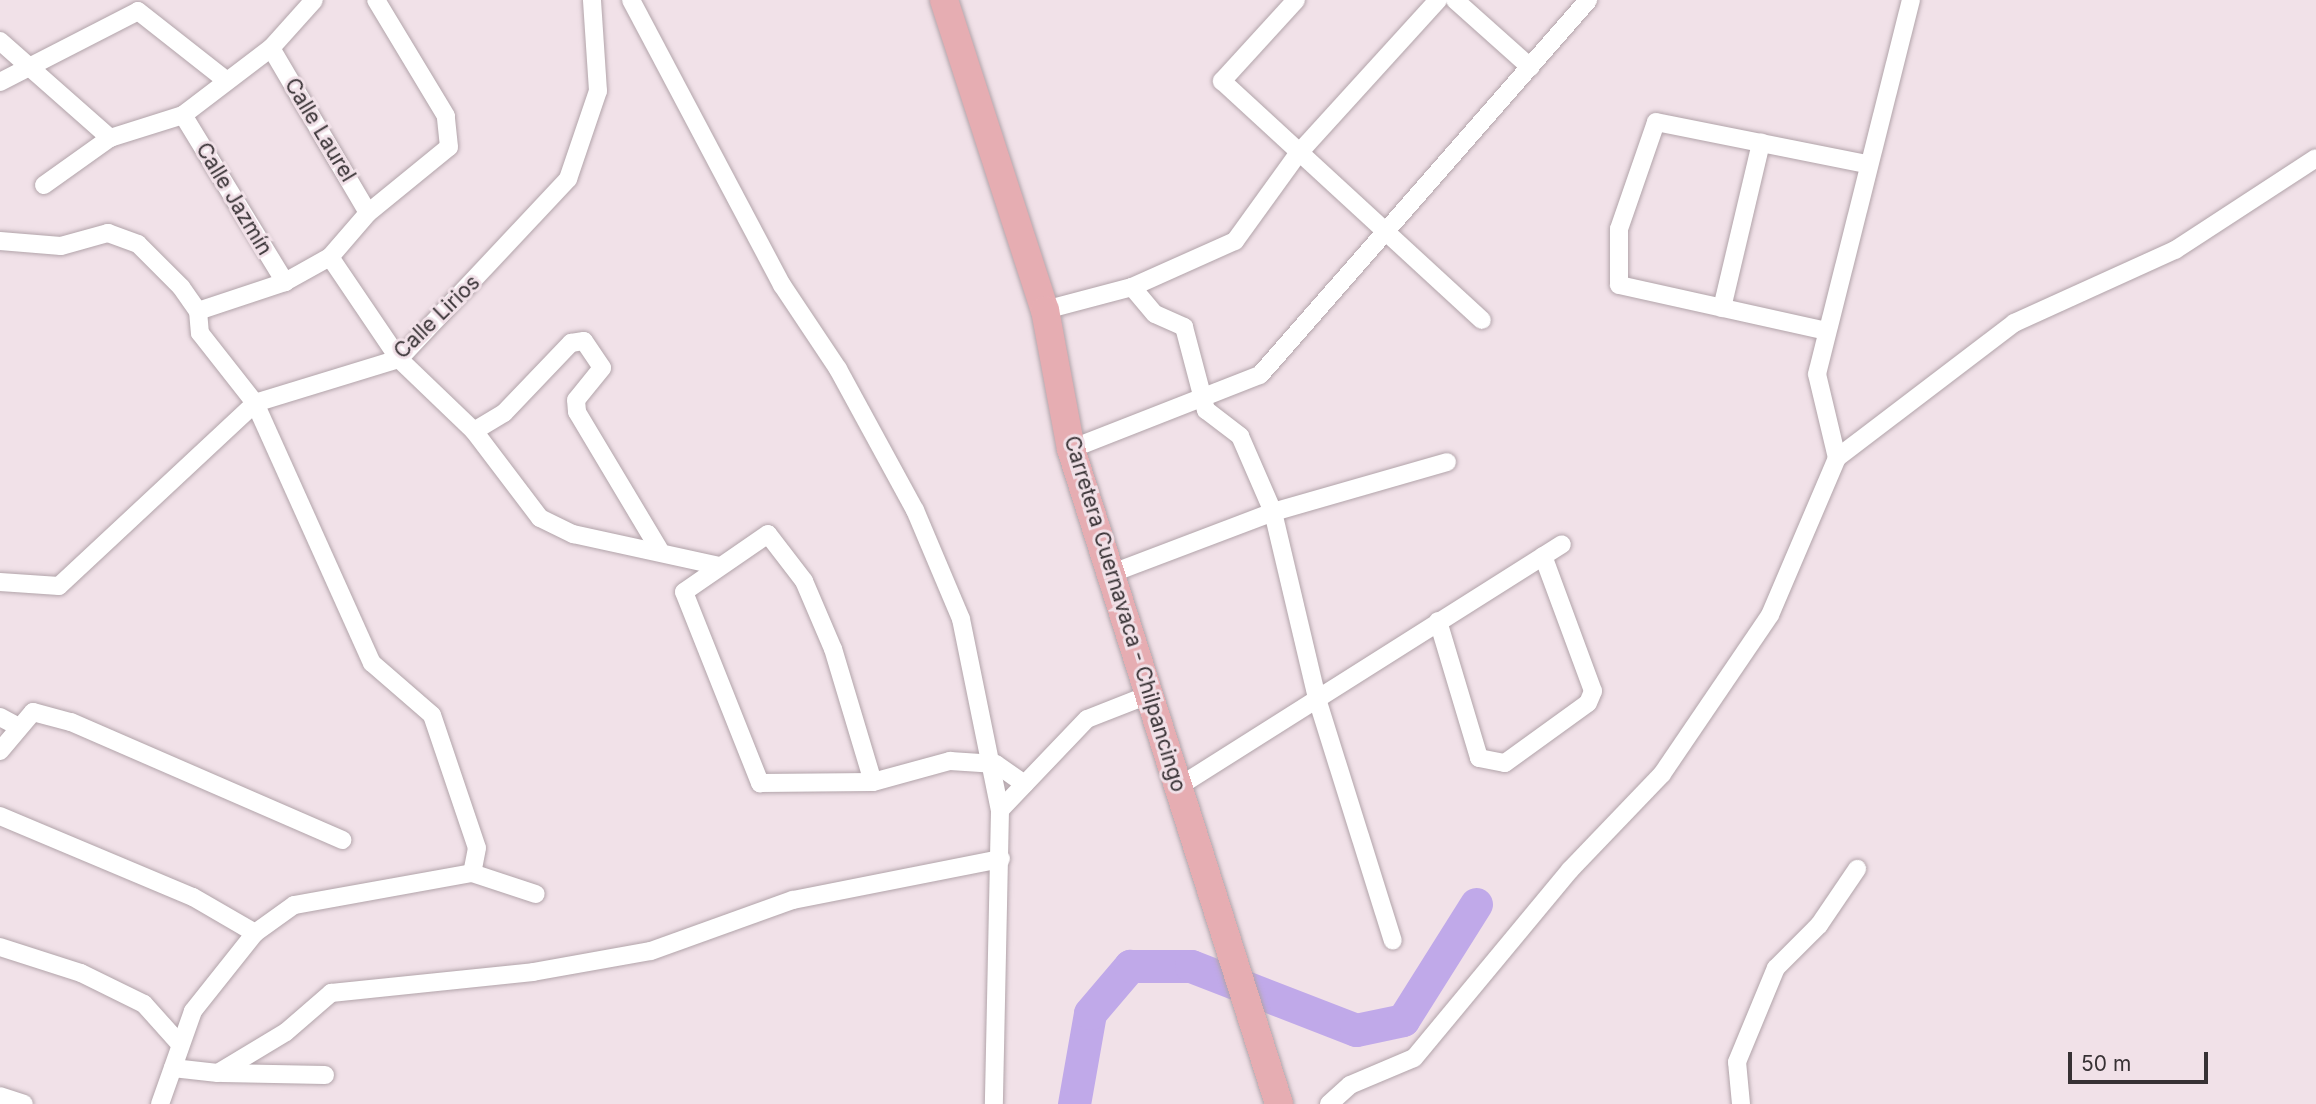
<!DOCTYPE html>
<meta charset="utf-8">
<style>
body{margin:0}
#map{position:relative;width:2316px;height:1104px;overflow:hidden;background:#f1e1e8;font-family:Inter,sans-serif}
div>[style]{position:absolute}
.river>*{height:33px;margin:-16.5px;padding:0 16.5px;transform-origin:16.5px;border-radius:16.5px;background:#c0a9e9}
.roads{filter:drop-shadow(0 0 2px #b2a4aa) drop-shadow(0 0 2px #b2a4aa)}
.minor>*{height:18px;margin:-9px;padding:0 9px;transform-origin:9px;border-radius:9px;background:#fff}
.primary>*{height:28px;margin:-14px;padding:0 14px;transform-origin:14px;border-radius:14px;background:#e6adb2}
span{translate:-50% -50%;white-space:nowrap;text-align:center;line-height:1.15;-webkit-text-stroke:6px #f1e1e8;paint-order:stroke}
.street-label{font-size:21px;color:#373134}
.scale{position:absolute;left:2068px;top:1052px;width:140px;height:32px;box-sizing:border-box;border:4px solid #373134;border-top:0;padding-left:9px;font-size:21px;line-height:24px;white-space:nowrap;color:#373134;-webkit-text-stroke:5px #f1e1e8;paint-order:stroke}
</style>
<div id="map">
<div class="river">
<div style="left:1074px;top:1104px;width:92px;rotate:-80deg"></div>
<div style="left:1090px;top:1013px;width:62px;rotate:-49.6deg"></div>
<div style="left:1130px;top:966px;width:61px"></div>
<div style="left:1191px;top:966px;width:177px;rotate:21.2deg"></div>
<div style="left:1356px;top:1030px;width:48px;rotate:-12deg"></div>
<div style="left:1403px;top:1020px;width:137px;rotate:-57.8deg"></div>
</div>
<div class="roads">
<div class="minor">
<div style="left:631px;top:0;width:323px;rotate:62.1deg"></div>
<div style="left:782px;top:285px;width:101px;rotate:56.3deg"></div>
<div style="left:838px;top:369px;width:161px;rotate:61.4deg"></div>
<div style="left:915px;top:510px;width:118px;rotate:67.1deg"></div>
<div style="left:961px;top:619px;width:195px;rotate:78.5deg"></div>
<div style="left:1000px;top:810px;width:294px;rotate:91.2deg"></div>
<div style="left:1296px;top:0;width:110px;rotate:132.4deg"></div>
<div style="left:1222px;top:81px;width:353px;rotate:42.6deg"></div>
<div style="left:1455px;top:0;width:101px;rotate:41.8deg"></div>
<div style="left:0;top:41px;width:147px;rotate:41.4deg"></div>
<div style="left:271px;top:48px;width:191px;rotate:59.5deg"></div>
<div style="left:0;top:82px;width:155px;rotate:-27.2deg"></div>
<div style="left:138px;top:11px;width:113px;rotate:38.2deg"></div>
<div style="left:183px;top:115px;width:196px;rotate:58.6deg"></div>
<div style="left:44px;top:185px;width:81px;rotate:-35.5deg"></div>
<div style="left:110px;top:138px;width:77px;rotate:-17.5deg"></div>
<div style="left:183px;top:115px;width:111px;rotate:-37.3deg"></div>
<div style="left:271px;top:48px;width:64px;rotate:-48.1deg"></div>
<div style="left:0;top:241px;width:61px;rotate:4.7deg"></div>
<div style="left:61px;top:246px;width:49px;rotate:-15.5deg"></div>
<div style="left:108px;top:233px;width:32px;rotate:20deg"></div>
<div style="left:138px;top:244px;width:61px;rotate:45deg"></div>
<div style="left:181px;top:287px;width:29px;rotate:55deg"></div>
<div style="left:198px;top:311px;width:22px;rotate:85deg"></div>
<div style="left:200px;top:333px;width:89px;rotate:51.8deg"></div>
<div style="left:255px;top:403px;width:285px;rotate:65.8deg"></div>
<div style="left:372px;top:663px;width:79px;rotate:40.9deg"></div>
<div style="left:432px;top:715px;width:140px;rotate:71.3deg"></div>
<div style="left:477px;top:848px;width:25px;rotate:101deg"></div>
<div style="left:472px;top:873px;width:181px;rotate:169.8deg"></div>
<div style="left:294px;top:905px;width:48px;rotate:144.3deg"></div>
<div style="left:255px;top:933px;width:100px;rotate:128.5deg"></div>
<div style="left:193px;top:1011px;width:99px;rotate:109.5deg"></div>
<div style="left:330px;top:257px;width:123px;rotate:55.9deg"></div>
<div style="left:399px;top:359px;width:104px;rotate:43.8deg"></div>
<div style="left:474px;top:431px;width:109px;rotate:52.8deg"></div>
<div style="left:540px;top:518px;width:37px;rotate:26deg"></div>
<div style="left:573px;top:534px;width:150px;rotate:12.3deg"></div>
<div style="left:1132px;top:287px;width:113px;rotate:-24.1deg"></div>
<div style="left:1235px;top:241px;width:106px;rotate:-54.2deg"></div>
<div style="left:1297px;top:155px;width:210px;rotate:-47.7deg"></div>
<div style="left:1722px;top:308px;width:170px;rotate:-76.7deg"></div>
<div style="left:1045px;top:310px;width:90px;rotate:-14.8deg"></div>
<div style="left:1132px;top:287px;width:35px;rotate:50deg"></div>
<div style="left:1155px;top:314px;width:32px;rotate:24deg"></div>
<div style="left:1184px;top:327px;width:86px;rotate:75.2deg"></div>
<div style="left:1206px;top:410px;width:43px;rotate:37.4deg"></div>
<div style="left:1240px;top:436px;width:83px;rotate:66.5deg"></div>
<div style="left:1273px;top:512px;width:195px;rotate:76.7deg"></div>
<div style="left:1318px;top:702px;width:250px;rotate:72.6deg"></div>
<div style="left:198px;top:311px;width:92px;rotate:-18.4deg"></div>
<div style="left:285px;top:282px;width:51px;rotate:-29.1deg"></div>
<div style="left:330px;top:257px;width:58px;rotate:-49.2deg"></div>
<div style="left:368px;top:213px;width:104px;rotate:-39.2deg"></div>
<div style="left:449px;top:147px;width:31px;rotate:-96deg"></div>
<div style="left:446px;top:116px;width:135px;rotate:-121.1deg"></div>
<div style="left:1827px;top:331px;width:213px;rotate:-167.5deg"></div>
<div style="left:1619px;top:285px;width:56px;rotate:-90deg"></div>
<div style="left:1619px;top:229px;width:113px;rotate:-70.9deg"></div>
<div style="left:1656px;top:122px;width:215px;rotate:11.3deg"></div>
<div style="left:474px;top:431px;width:35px;rotate:-31deg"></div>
<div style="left:504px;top:413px;width:97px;rotate:-46.3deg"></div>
<div style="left:571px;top:343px;width:13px;rotate:-9deg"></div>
<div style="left:584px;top:341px;width:32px;rotate:56deg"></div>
<div style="left:602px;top:368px;width:41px;rotate:129.1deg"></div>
<div style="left:576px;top:400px;width:12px;rotate:85deg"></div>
<div style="left:577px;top:412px;width:160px;rotate:59.1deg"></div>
<div style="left:1071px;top:449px;width:203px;rotate:-21.4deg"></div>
<div style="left:1260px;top:375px;width:498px;rotate:-48.8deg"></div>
<div style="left:1837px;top:458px;width:223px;rotate:-37.3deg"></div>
<div style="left:2014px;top:323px;width:177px;rotate:-24.4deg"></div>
<div style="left:2175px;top:250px;width:168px;rotate:-33.1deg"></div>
<div style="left:1110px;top:574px;width:174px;rotate:-20.8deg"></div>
<div style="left:1273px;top:512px;width:181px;rotate:-16deg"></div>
<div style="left:0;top:582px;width:59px;rotate:3.9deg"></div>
<div style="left:59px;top:586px;width:268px;rotate:-43deg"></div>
<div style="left:255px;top:403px;width:151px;rotate:-17deg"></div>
<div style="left:399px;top:359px;width:247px;rotate:-46.8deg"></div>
<div style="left:568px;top:179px;width:93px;rotate:-71.2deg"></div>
<div style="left:598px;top:91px;width:91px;rotate:-93.8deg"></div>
<div style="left:1438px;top:621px;width:143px;rotate:73.3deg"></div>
<div style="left:1479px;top:758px;width:26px;rotate:11deg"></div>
<div style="left:1505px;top:763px;width:102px;rotate:-35.9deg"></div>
<div style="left:1588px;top:703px;width:13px;rotate:-67deg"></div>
<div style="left:1593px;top:691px;width:144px;rotate:-110.3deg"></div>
<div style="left:0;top:717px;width:19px;rotate:28deg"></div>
<div style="left:0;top:751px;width:51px;rotate:-49.8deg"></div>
<div style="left:33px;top:712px;width:39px;rotate:15deg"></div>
<div style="left:71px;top:722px;width:296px;rotate:23.5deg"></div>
<div style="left:873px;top:782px;width:139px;rotate:-106.7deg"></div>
<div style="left:833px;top:649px;width:74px;rotate:-113.1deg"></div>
<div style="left:804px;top:581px;width:59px;rotate:-127.5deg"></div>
<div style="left:768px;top:534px;width:102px;rotate:145.4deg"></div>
<div style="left:684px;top:592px;width:206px;rotate:68.3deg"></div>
<div style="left:760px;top:783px;width:113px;rotate:-0.5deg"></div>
<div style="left:873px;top:782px;width:80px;rotate:-15.3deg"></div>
<div style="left:950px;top:761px;width:46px;rotate:3.7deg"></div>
<div style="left:996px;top:764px;width:35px;rotate:35deg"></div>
<div style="left:1178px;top:787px;width:454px;rotate:-32.3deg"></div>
<div style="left:1000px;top:810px;width:126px;rotate:-46.3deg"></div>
<div style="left:1087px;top:719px;width:66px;rotate:-21.5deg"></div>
<div style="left:0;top:816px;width:209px;rotate:22.8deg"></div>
<div style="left:193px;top:897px;width:72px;rotate:30.1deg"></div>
<div style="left:472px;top:873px;width:67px;rotate:18.2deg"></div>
<div style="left:0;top:947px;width:85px;rotate:17.8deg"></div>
<div style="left:81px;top:973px;width:70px;rotate:26.2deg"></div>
<div style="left:144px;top:1004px;width:52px;rotate:48.1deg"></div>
<div style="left:173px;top:1068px;width:45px;rotate:6.3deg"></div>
<div style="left:218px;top:1073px;width:79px;rotate:-31.1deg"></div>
<div style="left:286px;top:1032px;width:60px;rotate:-40.9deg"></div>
<div style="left:331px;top:993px;width:203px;rotate:-5.9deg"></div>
<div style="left:533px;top:972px;width:120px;rotate:-10.1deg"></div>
<div style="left:651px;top:951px;width:151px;rotate:-19.8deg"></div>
<div style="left:793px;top:900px;width:212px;rotate:-11.2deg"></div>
<div style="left:222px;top:1073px;width:103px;rotate:1.1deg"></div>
<div style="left:0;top:1096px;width:25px;rotate:18deg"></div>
<div style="left:1329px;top:1104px;width:28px;rotate:-42deg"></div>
<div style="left:1350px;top:1085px;width:69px;rotate:-22.9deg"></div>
<div style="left:1414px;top:1058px;width:244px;rotate:-50.3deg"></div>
<div style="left:1570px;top:870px;width:133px;rotate:-46.2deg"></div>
<div style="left:1662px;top:774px;width:192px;rotate:-55.8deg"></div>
<div style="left:1770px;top:615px;width:171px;rotate:-66.9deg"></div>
<div style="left:1837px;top:458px;width:86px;rotate:-103.4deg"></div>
<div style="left:1817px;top:374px;width:386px;rotate:-75.9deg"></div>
<div style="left:1741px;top:1104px;width:42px;rotate:-95.4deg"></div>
<div style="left:1737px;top:1062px;width:102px;rotate:-67.5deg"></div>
<div style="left:1776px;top:968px;width:61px;rotate:-45deg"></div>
<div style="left:1819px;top:925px;width:68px;rotate:-55.8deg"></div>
</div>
<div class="primary">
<div style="left:944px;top:0;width:326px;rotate:72deg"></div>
<div style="left:1045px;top:310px;width:141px;rotate:79.4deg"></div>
<div style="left:1071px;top:449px;width:687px;rotate:72.38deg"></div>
</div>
</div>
<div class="street-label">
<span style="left:320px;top:130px;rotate:59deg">Calle Laurel</span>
<span style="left:234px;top:199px;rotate:59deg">Calle Jazmín</span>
<span style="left:437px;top:317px;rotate:-44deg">Calle Lirios</span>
<span style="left:1125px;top:614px;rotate:73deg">Carretera Cuernavaca - Chilpancingo</span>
</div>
<div class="scale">50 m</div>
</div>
